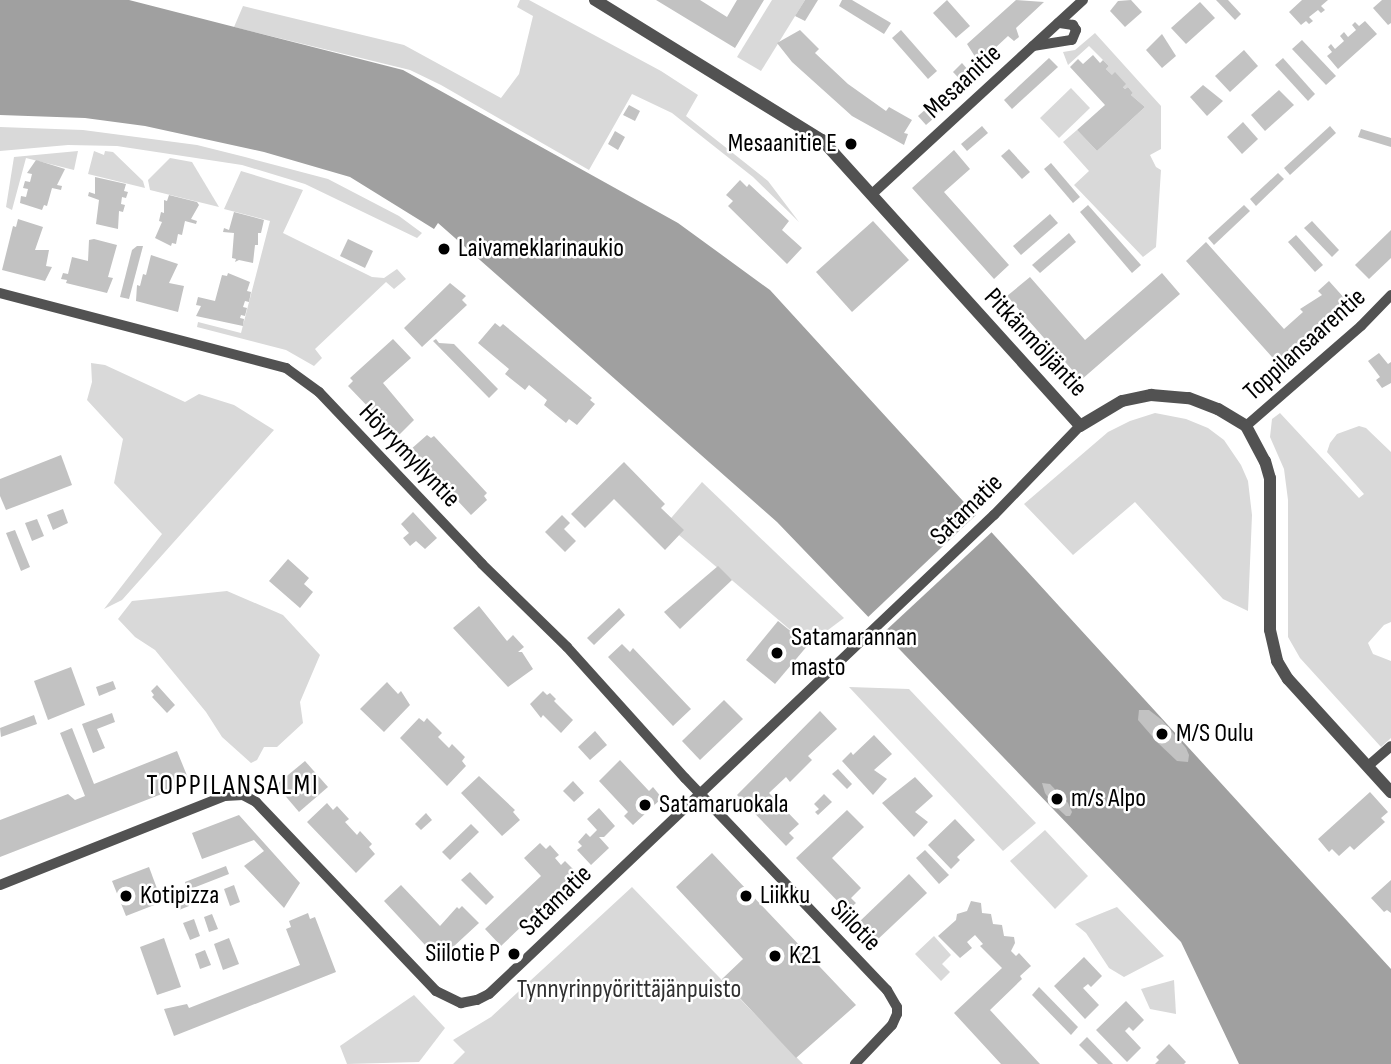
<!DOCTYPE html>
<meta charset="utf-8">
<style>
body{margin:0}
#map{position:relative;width:1391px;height:1064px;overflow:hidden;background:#fff;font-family:"Sofia Sans Condensed",sans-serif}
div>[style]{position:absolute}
.green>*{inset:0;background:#d9d9d9}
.water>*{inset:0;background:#a0a0a0}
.pier>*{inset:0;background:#fff}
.building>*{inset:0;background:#c2c2c2}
.minor>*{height:10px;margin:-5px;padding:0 5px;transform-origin:5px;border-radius:5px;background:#525252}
.tertiary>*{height:12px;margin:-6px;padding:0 6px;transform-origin:6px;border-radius:6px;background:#525252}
.dots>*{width:19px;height:19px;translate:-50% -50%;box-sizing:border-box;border:4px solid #fff;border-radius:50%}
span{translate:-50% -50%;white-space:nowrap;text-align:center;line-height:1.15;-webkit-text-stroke:5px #fff;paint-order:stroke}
.street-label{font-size:26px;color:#000}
.poi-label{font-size:26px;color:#000}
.right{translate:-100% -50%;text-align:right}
.left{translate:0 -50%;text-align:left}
.park-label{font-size:26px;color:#303030}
.neighbourhood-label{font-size:28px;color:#000;letter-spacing:2px}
</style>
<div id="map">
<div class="green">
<div style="clip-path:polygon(520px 0,529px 0,661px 71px,698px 95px,686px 116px,768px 181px,799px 222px,753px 177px,672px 113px,632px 94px,589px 170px,441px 85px,410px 70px,234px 27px,243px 6px,404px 45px,501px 98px,519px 74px,533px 16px,517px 7px)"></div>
<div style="clip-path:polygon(772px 0,805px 0,761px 71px,737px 57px)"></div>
<div style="clip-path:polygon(1095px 33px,1161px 106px,1161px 149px,1150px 155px,1156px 167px,1161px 170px,1156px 247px,1143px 257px,1074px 185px,1089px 171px,1063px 142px,1077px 130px,1097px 151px,1145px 107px,1131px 95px,1133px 93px,1128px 87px,1125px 89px,1106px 69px,1109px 66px,1089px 46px,1068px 65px,1063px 52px,1075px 50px)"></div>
<div style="clip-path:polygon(1071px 88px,1090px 108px,1059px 138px,1040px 118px)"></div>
<div style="clip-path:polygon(0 127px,83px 130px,197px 145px,245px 157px,328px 179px,399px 216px,422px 233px,417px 238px,305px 184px,242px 165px,117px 146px,68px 145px,0 151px)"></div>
<div style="clip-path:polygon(78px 151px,74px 170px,26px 158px,12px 210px,6px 207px,14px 157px)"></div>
<div style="clip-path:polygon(94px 151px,104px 155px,105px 151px,113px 152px,143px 181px,145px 188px,88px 174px)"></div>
<div style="clip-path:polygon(170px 158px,192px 162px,219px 207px,150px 190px,148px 180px)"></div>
<div style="clip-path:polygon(241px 171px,303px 190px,283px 233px,372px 277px,384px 278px,397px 269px,406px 279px,394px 289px,386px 282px,315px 349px,322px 358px,314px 366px,286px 350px,197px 327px,198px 322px,241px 333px,270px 221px,224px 209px)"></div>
<div style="clip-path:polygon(91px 363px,105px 365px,185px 402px,199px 394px,234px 405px,274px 430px,122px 600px,104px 609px,162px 534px,114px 483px,123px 439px,87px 400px,92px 382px)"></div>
<div style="clip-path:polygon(1155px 413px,1186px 419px,1208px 428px,1224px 440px,1241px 465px,1248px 481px,1252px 515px,1248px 611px,1223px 599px,1135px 502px,1073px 555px,1024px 504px,1108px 432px,1130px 421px)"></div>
<div style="clip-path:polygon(1280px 413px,1359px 498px,1364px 494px,1327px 452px,1330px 443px,1337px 434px,1359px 426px,1366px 428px,1391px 452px,1391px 622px,1384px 625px,1368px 643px,1373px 654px,1391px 661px,1391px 738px,1381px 747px,1300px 658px,1288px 637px,1288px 500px,1284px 469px,1270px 437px,1272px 419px)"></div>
<div style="clip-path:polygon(702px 482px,844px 618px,808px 645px,666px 524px)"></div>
<div style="clip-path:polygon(227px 591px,283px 615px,320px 655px,300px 702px,303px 723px,277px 747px,264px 747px,257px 760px,251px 763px,222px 737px,206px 712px,155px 650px,135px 637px,118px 619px,132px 601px)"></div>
<div style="clip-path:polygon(849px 687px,909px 689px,1036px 823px,1003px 851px)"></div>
<div style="clip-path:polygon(1045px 830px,1088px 876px,1055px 909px,1010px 861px)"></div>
<div style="clip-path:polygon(632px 887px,803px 1064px,453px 1064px,465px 1052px,453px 1040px,491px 1017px)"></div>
<div style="clip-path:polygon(1117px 907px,1164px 956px,1124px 977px,1109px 968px,1086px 933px,1075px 924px)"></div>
<div style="clip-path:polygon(934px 936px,951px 955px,942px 964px,950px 972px,941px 981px,915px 954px)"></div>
<div style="clip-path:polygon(1174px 980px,1176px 1014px,1150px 1009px,1141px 989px)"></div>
<div style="clip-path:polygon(414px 995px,445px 1028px,419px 1062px,347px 1064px,340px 1046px)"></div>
</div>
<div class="water">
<div style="clip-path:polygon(0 0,129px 0,403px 70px,678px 223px,770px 290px,1391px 969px,1391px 1064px,1239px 1064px,1181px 942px,777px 522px,438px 223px,434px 229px,350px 177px,264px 152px,145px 126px,85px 118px,0 115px)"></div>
</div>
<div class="pier">
<div style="clip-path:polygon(978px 513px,994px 530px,881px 635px,866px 619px)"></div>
<div style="clip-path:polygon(905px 657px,1179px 943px,1238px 1064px,1178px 944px)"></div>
</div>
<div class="building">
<div style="clip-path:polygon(656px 0,700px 0,727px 17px,737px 0,764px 0,735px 48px)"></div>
<div style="clip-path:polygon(805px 0,818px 0,805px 21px,795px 16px)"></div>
<div style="clip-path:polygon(842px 0,852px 0,891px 23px,884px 34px,839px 6px)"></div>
<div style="clip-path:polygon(947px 0,970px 26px,956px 38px,933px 13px)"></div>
<div style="clip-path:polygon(1016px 0,1044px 2px,1016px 28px,1019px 37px,1014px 41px,1008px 36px,979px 63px,967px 44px)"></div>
<div style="clip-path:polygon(1131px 0,1142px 12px,1125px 27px,1110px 11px,1118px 1px)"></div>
<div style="clip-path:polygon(1216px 0,1228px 0,1241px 14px,1235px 20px)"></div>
<div style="clip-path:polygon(1302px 0,1328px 0,1321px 6px,1325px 10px,1321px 13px,1318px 10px,1309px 17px,1313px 21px,1309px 24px,1306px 21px,1301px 25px,1289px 12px)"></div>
<div style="clip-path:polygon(1382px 0,1391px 0,1391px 23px,1388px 25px,1373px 8px)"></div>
<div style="clip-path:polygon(1200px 2px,1215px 18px,1186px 44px,1171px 28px)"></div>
<div style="clip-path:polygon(1365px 21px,1377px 34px,1338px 69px,1327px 56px,1332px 52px,1328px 47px,1331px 44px,1335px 49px,1344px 41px,1340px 36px,1344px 32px,1348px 37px,1356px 30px,1352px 25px,1355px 22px,1359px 26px)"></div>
<div style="clip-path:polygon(800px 30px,819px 49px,815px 53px,848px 84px,886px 111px,889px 107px,912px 120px,904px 133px,908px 134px,904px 145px,852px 116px,792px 62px,777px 43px)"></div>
<div style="clip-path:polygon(901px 30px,937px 71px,928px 79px,892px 38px)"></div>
<div style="clip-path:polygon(1162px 34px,1176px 56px,1162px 68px,1146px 50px)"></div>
<div style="clip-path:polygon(1302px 40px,1336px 76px,1326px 85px,1292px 49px)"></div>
<div style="clip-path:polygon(1244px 50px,1258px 66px,1230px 92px,1215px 76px)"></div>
<div style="clip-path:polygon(1093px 55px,1100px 63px,1103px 60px,1109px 66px,1106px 69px,1112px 75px,1115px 72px,1126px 84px,1123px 87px,1125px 89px,1128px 87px,1133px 93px,1131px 95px,1145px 107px,1097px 151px,1077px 130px,1105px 105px,1070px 67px,1078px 59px,1083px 64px)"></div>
<div style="clip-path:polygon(1049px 58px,1058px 67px,1012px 109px,1004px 100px)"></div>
<div style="clip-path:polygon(1283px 58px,1315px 94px,1308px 101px,1275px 65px)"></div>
<div style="clip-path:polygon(962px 63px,976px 79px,967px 87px,953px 72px)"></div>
<div style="clip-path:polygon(1203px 85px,1223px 101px,1207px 116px,1190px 97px)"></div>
<div style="clip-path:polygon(951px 87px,959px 96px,926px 125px,918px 116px)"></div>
<div style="clip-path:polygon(1279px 90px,1294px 105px,1265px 131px,1251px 115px)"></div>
<div style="clip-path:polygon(629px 105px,640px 111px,635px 121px,623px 115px)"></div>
<div style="clip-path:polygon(1243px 122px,1258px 139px,1242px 154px,1227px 137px)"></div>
<div style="clip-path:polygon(982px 126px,988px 133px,967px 151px,961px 144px)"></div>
<div style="clip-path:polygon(1330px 126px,1336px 133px,1290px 175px,1284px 168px)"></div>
<div style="clip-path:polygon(1361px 129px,1391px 138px,1391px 147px,1358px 137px)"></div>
<div style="clip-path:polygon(615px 131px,625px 137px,618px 150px,608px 144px)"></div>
<div style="clip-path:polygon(1009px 149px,1030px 172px,1022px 179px,1001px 156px)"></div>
<div style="clip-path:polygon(954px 150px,970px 169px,944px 192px,1009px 265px,994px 279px,912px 188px)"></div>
<div style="clip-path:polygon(36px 160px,65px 169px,57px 185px,62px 186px,61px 190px,52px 188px,47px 206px,44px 205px,42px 210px,20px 203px,21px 196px,26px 197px,28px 189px,23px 188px,25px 181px,30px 182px,32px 174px,27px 173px)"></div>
<div style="clip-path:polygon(1051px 163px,1080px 197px,1073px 203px,1044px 169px)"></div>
<div style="clip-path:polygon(1278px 173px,1284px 179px,1256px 206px,1250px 199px)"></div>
<div style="clip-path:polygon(95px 177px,126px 184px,124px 191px,128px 192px,126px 198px,122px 197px,121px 204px,125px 205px,123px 212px,119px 211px,118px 229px,96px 224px,99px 200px,88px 196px,89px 192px,95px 194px)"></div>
<div style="clip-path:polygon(740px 180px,747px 187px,749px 184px,789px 221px,782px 230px,802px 248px,787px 264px,728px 206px,733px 201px,726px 195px)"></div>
<div style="clip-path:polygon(169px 195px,197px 202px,199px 205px,191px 219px,197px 221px,196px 224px,185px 221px,182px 235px,178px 234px,176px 244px,172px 243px,171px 246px,155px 238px,162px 222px,159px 221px,161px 212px,164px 213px,164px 200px,167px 201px)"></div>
<div style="clip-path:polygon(1088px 205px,1141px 265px,1132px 273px,1080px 212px)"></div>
<div style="clip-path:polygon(1244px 205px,1250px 211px,1214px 245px,1208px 238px)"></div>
<div style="clip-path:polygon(234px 212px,264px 220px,261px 233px,258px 233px,258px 245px,255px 245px,253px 263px,239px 260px,235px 262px,236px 259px,232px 258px,234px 233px,223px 232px,224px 228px,229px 230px)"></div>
<div style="clip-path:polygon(1050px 214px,1058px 223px,1021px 255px,1013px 246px)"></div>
<div style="clip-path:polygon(18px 219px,43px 227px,35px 250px,49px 250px,46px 266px,52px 267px,45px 281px,2px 270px,13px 226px,16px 227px)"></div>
<div style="clip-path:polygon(873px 221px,909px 260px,852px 312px,816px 272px)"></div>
<div style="clip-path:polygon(1312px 221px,1339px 250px,1332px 257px,1304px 228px)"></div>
<div style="clip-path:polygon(1391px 230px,1391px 258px,1369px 279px,1355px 265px)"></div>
<div style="clip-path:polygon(1069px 233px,1076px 242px,1040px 273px,1032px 265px)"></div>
<div style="clip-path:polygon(1296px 235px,1323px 265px,1315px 272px,1288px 242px)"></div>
<div style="clip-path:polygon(94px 239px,117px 245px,108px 277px,113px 278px,107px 293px,66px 283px,67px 280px,61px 279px,63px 273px,68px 274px,72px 257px,88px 261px,89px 240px)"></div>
<div style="clip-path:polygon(348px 239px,373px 251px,365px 268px,340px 256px)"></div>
<div style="clip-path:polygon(1206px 242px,1284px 329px,1303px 312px,1300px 309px,1322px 295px,1318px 291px,1329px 281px,1346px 300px,1314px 329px,1317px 332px,1280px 366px,1186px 261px)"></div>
<div style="clip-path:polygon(137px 246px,143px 246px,129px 299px,120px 297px,132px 250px)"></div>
<div style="clip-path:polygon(151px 255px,178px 264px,169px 283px,184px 286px,178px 312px,136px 301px,137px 285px,140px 286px,143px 274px,146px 275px)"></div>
<div style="clip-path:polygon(228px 273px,250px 282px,247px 291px,251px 292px,249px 302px,245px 301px,243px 307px,247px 308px,245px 316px,241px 315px,240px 318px,244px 319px,243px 326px,196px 316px,201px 306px,196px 305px,198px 297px,215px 301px,222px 275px,227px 276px)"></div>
<div style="clip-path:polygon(1162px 273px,1180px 294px,1081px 380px,1007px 296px,1030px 277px,1085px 340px)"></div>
<div style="clip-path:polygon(450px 283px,466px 296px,462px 300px,467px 305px,422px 347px,404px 328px)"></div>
<div style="clip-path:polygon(495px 323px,500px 327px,503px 324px,592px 398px,590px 400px,595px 404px,577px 425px,569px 419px,566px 423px,544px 405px,547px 400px,529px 385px,525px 390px,505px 374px,509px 369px,478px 343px)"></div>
<div style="clip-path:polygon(393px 339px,411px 358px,383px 383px,414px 420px,397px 437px,348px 386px,353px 381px,350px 378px)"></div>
<div style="clip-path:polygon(436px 339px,439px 343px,454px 344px,498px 389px,489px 398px,433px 341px)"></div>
<div style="clip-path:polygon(1379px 353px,1388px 364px,1391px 362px,1391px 383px,1382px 388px,1376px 380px,1380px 377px,1368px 361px)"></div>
<div style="clip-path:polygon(427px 435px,431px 438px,434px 436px,487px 493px,484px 496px,487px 500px,471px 515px,410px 450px)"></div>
<div style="clip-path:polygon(61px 455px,72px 485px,6px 510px,0 496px,0 479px)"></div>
<div style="clip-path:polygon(624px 462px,665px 504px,661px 508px,684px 530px,665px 550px,614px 499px,585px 528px,571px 514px)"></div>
<div style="clip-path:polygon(63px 509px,68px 523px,53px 530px,47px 515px)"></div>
<div style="clip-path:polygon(413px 512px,437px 538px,425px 549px,416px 541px,410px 546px,403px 538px,409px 533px,401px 524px)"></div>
<div style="clip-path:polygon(562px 515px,570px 523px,564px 529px,576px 541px,565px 552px,545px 532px)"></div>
<div style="clip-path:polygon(37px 519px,44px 536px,32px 541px,25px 523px)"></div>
<div style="clip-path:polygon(15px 530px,30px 567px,21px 571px,6px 533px)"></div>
<div style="clip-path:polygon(288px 559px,309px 578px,304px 584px,313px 592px,300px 608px,269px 581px)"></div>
<div style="clip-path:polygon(718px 566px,732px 580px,680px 629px,664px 612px)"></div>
<div style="clip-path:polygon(479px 606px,507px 641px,513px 635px,524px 647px,518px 652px,522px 652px,533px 669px,508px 687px,453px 628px)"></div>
<div style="clip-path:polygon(619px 608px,625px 615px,594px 645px,587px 638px)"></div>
<div style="clip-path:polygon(778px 621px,808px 645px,775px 684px,746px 660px)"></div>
<div style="clip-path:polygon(622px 644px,630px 652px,633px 648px,691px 709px,673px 726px,608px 657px)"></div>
<div style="clip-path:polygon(71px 667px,85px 705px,48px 720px,34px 681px)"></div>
<div style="clip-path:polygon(113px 681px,116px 689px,99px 696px,96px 687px)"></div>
<div style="clip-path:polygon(387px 682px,398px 694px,401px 691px,410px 705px,384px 732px,360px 709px)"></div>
<div style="clip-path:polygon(157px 685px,175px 705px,167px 713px,152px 697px,154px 695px,151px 691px)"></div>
<div style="clip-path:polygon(543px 691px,547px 695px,550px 693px,556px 699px,554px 701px,573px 720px,561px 733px,543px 715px,541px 718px,530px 704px)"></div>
<div style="clip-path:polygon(724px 700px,743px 719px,700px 760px,682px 741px)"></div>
<div style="clip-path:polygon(1139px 710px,1149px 710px,1162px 720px,1186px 748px,1189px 755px,1188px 762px,1177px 761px,1158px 743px,1138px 720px)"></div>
<div style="clip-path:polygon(820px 711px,837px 729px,808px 756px,812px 760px,790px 782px,786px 777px,769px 793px,799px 824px,789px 833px,794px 838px,786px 846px,737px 795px)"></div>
<div style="clip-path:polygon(112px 713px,115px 722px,97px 729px,105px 748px,93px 753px,82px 724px)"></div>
<div style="clip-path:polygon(34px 715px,37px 724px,1px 737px,0 728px)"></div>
<div style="clip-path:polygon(419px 718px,424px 722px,427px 718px,442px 733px,438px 737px,449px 748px,452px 744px,465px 757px,462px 761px,466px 766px,447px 786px,400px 738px)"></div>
<div style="clip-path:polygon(72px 728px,94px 784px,177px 751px,190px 783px,0 857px,0 820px,68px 794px,75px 800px,85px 796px,60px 733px)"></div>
<div style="clip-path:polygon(595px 731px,607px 745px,590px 760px,578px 747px)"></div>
<div style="clip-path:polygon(874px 735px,892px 754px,874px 770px,887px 779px,873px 795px,842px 761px,851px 752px,853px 755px)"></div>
<div style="clip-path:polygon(620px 760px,649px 791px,653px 787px,662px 798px,633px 825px,624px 816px,628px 812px,599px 781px)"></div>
<div style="clip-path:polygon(305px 761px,328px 787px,299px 812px,276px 785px)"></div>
<div style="clip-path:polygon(838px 769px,852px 784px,847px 789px,832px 774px)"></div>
<div style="clip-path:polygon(479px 776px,515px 810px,513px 812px,520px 820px,502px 836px,461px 793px)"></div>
<div style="clip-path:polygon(915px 777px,933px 796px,915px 812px,928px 822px,914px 837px,882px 803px)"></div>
<div style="clip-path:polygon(573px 781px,584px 793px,574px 802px,563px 791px)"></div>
<div style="clip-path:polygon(1042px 783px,1050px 784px,1068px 803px,1072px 812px,1070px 816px,1066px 816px,1052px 803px,1045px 793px)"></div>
<div style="clip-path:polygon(1370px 792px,1388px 812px,1381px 818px,1385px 822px,1354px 850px,1350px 846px,1339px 856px,1332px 849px,1329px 852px,1318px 839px)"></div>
<div style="clip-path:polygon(824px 794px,832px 802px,818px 815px,815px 812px,819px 809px,814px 804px)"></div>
<div style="clip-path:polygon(327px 803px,333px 810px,337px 806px,349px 819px,345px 822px,357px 835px,360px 831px,372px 844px,369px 847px,375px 854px,356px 873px,307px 822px)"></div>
<div style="clip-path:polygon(599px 808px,615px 826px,604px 837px,599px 837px,609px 848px,591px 865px,577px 850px,582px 846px,578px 842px,586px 833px,590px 837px,597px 830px,587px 819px)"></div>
<div style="clip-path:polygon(847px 810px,864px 827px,832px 858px,861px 888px,851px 898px,856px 903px,847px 911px,796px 858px)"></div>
<div style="clip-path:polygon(426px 813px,432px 820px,421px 830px,415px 824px)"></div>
<div style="clip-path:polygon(239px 815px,300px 883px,284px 908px,244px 866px,264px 851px,254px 840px,202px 859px,192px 833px)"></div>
<div style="clip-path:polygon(955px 819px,975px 840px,957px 857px,960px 860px,951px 869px,928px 845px)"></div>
<div style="clip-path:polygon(471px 824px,479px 832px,450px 860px,442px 852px)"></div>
<div style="clip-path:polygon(540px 843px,546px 849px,550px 845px,559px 855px,555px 858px,561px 865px,565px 861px,574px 870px,570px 874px,573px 877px,501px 946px,485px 929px,541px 876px,524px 858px)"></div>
<div style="clip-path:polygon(925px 850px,949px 875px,939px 884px,916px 858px)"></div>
<div style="clip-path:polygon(712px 853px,856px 1005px,796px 1058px,722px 979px,743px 959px,676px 887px)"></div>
<div style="clip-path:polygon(226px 866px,229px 874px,188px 890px,185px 882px)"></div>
<div style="clip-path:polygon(149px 867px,162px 902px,126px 916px,112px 881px)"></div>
<div style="clip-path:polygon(470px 872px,494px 897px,486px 905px,461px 880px)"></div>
<div style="clip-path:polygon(909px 874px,927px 893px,876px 941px,858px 923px)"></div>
<div style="clip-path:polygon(1391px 880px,1391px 913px,1387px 910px,1384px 912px,1371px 898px)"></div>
<div style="clip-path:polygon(234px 885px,240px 902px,230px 906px,224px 889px)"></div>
<div style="clip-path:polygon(401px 885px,440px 926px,457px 907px,459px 909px,462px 906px,479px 923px,439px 960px,384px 901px)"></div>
<div style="clip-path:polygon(183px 891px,189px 906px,179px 910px,173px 895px)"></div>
<div style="clip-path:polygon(971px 901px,981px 903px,982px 913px,991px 914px,993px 924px,1002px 925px,1004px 936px,1014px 937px,1015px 943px,1011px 951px,1016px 956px,1019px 953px,1031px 966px,1020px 976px,1022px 979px,990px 1010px,1040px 1064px,1001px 1064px,954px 1013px,1002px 968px,980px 946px,983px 944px,975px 935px,967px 942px,972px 948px,960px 958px,938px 936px,956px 920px,957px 914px,967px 911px)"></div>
<div style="clip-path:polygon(308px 913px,310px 919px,315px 917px,336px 972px,174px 1036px,164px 1009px,187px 1004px,189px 1008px,300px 965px,286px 929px,291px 927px,289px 921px)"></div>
<div style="clip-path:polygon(212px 914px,218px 929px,209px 932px,204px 917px)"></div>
<div style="clip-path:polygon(194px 919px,200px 936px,190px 940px,183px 923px)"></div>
<div style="clip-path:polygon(164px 938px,181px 987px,157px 995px,140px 947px)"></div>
<div style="clip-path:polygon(229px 938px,239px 964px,223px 970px,214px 944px)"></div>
<div style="clip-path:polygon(205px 950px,211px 965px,200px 969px,195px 954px)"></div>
<div style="clip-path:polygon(1084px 957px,1102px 976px,1091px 987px,1088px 984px,1083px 988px,1099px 1005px,1085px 1019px,1054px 986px)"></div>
<div style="clip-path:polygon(1039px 987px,1078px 1027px,1071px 1035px,1032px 995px)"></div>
<div style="clip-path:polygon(1126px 1001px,1144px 1020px,1133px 1031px,1129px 1027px,1125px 1031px,1141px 1048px,1127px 1062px,1096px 1030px)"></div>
<div style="clip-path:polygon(1087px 1037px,1113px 1064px,1098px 1064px,1079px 1045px)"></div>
<div style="clip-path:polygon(1169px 1044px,1186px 1062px,1184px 1064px,1155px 1064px,1159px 1060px,1156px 1057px)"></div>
</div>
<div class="minor">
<div style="left:1033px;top:46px;width:39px;rotate:-9deg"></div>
<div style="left:1072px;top:40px;width:11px;rotate:-68deg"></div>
<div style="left:1076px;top:30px;width:6px;rotate:-121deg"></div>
<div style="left:1073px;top:25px;width:15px;rotate:-172deg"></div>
<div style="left:871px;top:195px;width:288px;rotate:-42.6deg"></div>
<div style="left:0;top:293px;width:296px;rotate:14.7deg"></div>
<div style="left:286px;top:368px;width:41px;rotate:36deg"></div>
<div style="left:319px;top:392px;width:237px;rotate:46.5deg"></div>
<div style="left:482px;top:564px;width:119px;rotate:44.3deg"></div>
<div style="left:567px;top:647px;width:176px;rotate:48deg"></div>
<div style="left:685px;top:778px;width:293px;rotate:46.4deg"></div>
<div style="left:887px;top:990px;width:20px;rotate:60deg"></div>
<div style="left:897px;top:1007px;width:7px;rotate:90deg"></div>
<div style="left:897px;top:1014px;width:12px;rotate:114deg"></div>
<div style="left:892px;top:1025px;width:54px;rotate:133.5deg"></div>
<div style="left:1246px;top:426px;width:152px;rotate:-41deg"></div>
<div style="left:1361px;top:326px;width:43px;rotate:-45.9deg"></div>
<div style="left:1368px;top:766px;width:30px;rotate:-41deg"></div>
<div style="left:0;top:885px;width:242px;rotate:-21.6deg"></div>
<div style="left:225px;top:796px;width:18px;rotate:-3deg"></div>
<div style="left:243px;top:795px;width:15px;rotate:28deg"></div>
<div style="left:256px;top:802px;width:261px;rotate:46.4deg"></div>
<div style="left:436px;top:991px;width:28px;rotate:26deg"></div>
<div style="left:461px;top:1003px;width:16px;rotate:-11deg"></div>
<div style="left:477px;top:1000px;width:13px;rotate:-27deg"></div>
<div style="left:489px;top:994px;width:696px;rotate:-43.49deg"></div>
<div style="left:994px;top:515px;width:124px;rotate:-46deg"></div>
</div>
<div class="tertiary">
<div style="left:595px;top:0;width:267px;rotate:31.7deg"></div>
<div style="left:822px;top:140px;width:385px;rotate:47.9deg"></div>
<div style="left:1080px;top:426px;width:49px;rotate:-30.8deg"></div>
<div style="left:1122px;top:401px;width:30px;rotate:-12deg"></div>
<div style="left:1151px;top:395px;width:38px;rotate:5deg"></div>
<div style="left:1189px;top:398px;width:31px;rotate:21deg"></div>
<div style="left:1218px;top:409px;width:33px;rotate:31deg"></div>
<div style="left:1246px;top:426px;width:40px;rotate:62deg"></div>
<div style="left:1265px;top:461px;width:18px;rotate:74deg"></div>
<div style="left:1270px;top:478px;width:152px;rotate:90deg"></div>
<div style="left:1270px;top:630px;width:32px;rotate:77deg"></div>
<div style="left:1277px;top:661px;width:21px;rotate:59deg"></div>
<div style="left:1288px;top:679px;width:153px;rotate:47.7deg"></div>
</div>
<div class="dots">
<div style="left:851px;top:144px;background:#000"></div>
<div style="left:444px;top:249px;background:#000"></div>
<div style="left:777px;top:653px;background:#000"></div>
<div style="left:1162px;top:734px;background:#000"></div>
<div style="left:1057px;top:799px;background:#000"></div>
<div style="left:645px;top:805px;background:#000"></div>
<div style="left:126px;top:896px;background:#000"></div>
<div style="left:746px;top:896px;background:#000"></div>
<div style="left:514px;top:954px;background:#000"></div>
<div style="left:775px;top:956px;background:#000"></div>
</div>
<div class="street-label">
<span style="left:963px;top:82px;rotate:-43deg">Mesaanitie</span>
<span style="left:1035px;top:343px;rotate:47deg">Pitkänmöljäntie</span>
<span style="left:1305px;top:345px;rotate:-42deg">Toppilansaarentie</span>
<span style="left:409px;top:456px;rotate:46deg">Höyrymyllyntie</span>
<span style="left:967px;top:510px;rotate:-44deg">Satamatie</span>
<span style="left:556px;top:901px;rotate:-44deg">Satamatie</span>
<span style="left:855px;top:926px;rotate:46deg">Siilotie</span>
</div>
<div class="poi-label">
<span class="right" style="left:837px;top:144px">Mesaanitie E</span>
<span class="left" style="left:458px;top:249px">Laivameklarinaukio</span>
<span class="left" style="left:791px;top:653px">Satamarannan<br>masto</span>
<span class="left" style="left:1176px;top:734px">M/S Oulu</span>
<span class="left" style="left:1071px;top:799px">m/s Alpo</span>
<span class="left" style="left:659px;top:805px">Satamaruokala</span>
<span class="left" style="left:140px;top:896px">Kotipizza</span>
<span class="left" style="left:760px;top:896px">Liikku</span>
<span class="right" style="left:500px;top:954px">Siilotie P</span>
<span class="left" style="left:789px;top:956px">K21</span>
</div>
<div class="park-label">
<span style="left:629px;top:990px">Tynnyrinpyörittäjänpuisto</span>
</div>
<div class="neighbourhood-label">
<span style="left:233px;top:786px">TOPPILANSALMI</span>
</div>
</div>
